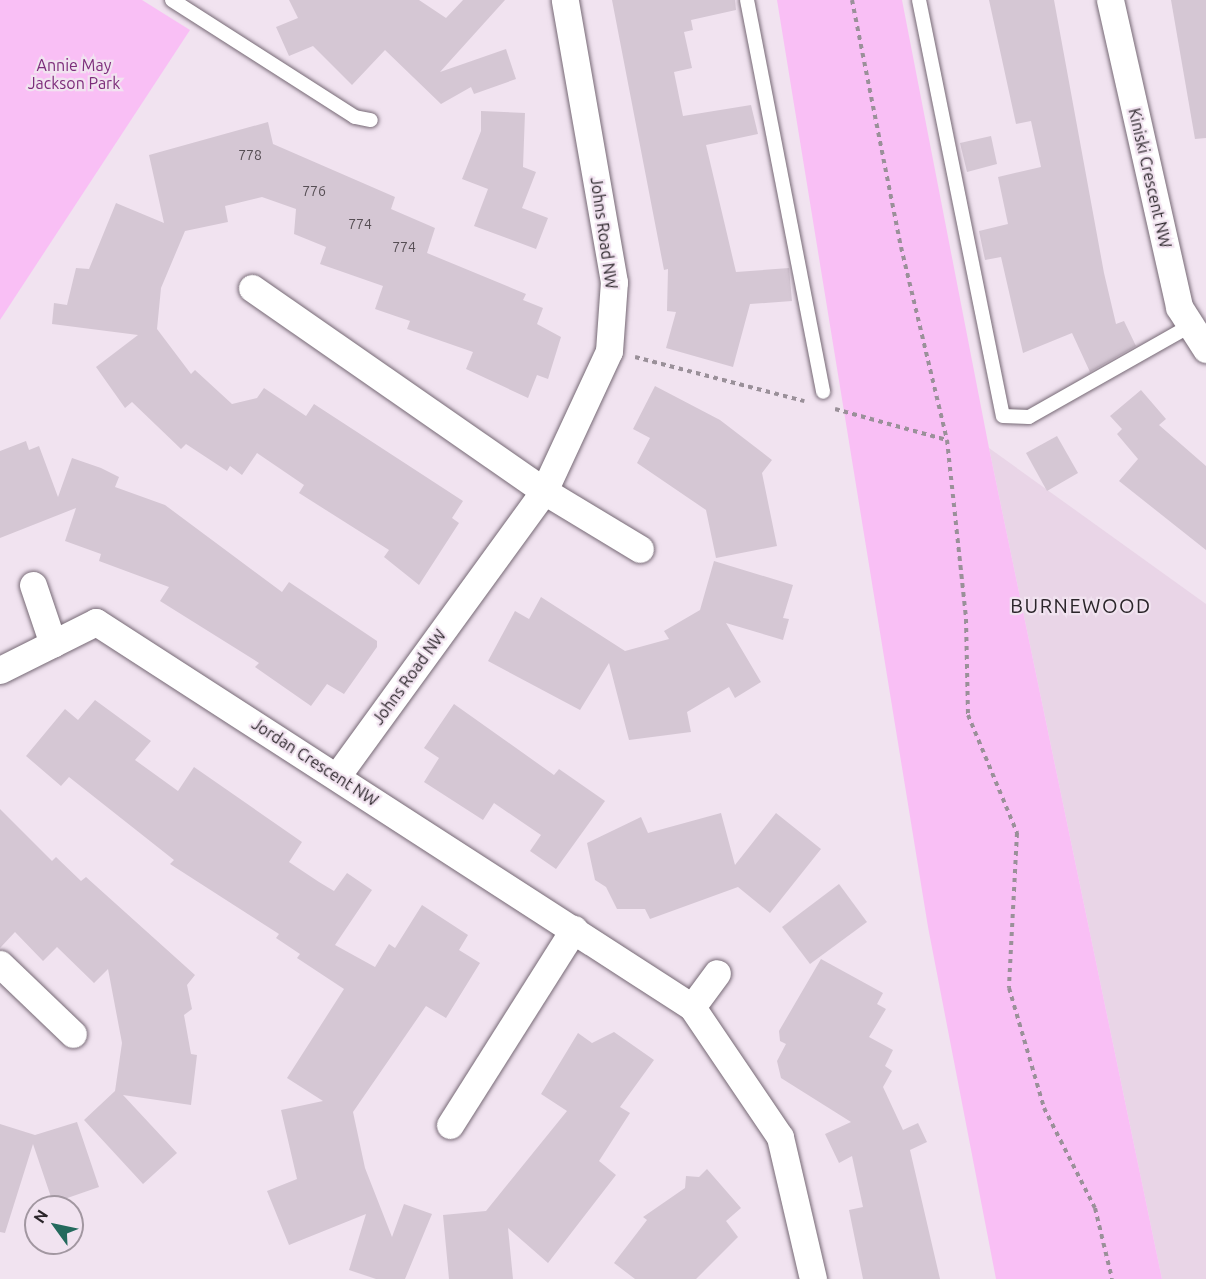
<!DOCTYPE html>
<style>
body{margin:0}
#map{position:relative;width:1206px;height:1279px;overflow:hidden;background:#f1e3f0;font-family:Ubuntu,sans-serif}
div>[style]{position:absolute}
.built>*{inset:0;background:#e9d5e7}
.green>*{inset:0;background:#f9bff5}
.building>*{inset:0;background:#d5c7d4}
.path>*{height:4px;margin-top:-2px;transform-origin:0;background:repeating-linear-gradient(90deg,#9a9099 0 4.5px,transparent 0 9px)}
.roads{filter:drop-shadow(0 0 2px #766975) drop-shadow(0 0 2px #766975)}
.lane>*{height:14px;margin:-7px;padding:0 7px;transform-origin:7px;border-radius:7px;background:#fff}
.street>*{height:27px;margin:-13.5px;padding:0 13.5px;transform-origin:13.5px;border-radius:13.5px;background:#fff}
span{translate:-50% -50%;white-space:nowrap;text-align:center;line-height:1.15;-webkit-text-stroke:4.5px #f1e3f0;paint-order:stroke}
.number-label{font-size:14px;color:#564e54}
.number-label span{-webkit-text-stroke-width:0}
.park-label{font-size:16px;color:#7c2c7a}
.street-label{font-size:16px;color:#2b252a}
.quarter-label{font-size:20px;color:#2b252a;letter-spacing:1.5px}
.north{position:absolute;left:24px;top:1195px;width:60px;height:60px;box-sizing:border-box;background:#f1e3f0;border:2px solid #a297a1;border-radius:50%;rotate:303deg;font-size:16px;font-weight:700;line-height:24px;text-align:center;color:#2b252a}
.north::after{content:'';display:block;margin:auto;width:21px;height:27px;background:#246a5d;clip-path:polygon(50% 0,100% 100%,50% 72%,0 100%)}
</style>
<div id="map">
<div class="built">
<div style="clip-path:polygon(989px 448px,1206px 604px,1206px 1279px,1162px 1279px)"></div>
</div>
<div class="green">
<div style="clip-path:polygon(0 0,142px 0,190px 30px,0 320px)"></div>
<div style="clip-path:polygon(777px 0,902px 0,989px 448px,1162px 1279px,996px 1279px,928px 927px)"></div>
</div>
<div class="building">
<div style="clip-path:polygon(289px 0,419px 0,446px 18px,463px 0,505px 0,440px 72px,506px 49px,516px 79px,474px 94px,471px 87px,441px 104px,385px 50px,352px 85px,313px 46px,289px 56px,276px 27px,298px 18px)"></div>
<div style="clip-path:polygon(612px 0,735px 0,736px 10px,691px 20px,693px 30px,684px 32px,692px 68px,674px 72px,683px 116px,751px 105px,758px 134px,706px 145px,736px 272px,789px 268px,792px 301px,750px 304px,733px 367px,666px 348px,676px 312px,667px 311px,668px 269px,664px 270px)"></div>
<div style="clip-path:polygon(989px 0,1054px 0,1104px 273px,1116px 324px,1124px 321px,1136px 346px,1090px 372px,1072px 333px,1023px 353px,1001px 257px,985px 260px,979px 231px,1008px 224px,998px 177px,1041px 167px,1031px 121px,1016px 124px)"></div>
<div style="clip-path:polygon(1171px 0,1206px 0,1206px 138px,1195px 139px)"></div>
<div style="clip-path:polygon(481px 111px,525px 113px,523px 167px,536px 172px,522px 208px,548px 218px,536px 249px,474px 226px,488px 189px,462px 179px,481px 131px)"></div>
<div style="clip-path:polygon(268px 122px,273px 144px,395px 197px,391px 209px,435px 228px,427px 253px,526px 294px,523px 300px,543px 308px,537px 324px,561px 337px,548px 379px,537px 375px,528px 398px,466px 369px,473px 352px,407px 329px,410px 321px,375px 309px,383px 286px,320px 264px,326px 247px,294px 234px,296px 209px,262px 197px,225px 206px,228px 222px,185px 231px,161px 288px,157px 329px,191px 374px,195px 370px,232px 404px,257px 398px,264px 388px,306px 416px,314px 404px,463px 501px,452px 518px,459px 523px,419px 585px,384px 557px,389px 550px,299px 493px,304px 485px,257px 453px,242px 475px,230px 466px,227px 471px,186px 444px,181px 449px,132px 402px,125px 408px,96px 367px,138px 335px,52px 324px,54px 303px,67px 305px,76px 268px,89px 269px,116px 203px,164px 223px,149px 155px)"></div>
<div style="clip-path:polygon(991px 136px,997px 164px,967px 172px,960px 143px)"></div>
<div style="clip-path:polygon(655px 386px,720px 420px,772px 460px,762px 473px,777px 546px,716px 558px,706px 510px,637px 463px,650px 438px,633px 429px)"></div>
<div style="clip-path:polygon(1141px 390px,1166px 419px,1159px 425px,1206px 466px,1206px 550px,1119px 481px,1138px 459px,1117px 434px,1122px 429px,1110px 416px)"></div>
<div style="clip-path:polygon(1057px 436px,1078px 473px,1047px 491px,1026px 453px)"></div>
<div style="clip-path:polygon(26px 441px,29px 450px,39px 446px,58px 497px,72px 458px,101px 468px,119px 477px,115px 487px,165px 505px,282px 592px,289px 582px,377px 641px,377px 647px,344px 694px,327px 684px,311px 706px,255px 667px,259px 663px,160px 601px,169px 587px,99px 561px,101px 554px,65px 541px,76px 508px,0 538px,0 451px)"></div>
<div style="clip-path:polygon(714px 561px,793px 585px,783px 618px,789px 619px,783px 640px,726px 623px,761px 682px,735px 698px,729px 687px,687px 712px,691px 732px,629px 740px,609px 663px,580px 710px,488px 661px,515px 611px,529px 619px,541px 597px,625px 651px,669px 639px,664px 631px,700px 610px)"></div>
<div style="clip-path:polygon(95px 700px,151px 741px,135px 760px,178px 791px,194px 767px,302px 842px,289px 862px,319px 882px,334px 891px,347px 873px,372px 890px,335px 945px,375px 967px,389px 944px,395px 948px,422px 905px,468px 935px,459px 950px,480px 963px,446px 1018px,426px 1006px,353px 1112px,365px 1168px,392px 1237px,404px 1204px,432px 1214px,405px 1279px,376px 1279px,349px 1270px,366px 1214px,289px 1245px,267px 1191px,297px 1179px,281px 1110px,323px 1101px,287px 1078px,344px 989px,297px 958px,300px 954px,276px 938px,279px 934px,170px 864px,174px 860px,69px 777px,61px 786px,26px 756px,65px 709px,78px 720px)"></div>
<div style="clip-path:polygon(454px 704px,554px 775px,559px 769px,605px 801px,556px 869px,530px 851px,541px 835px,494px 803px,483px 820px,424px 782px,439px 758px,424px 748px)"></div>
<div style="clip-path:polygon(0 809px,52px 861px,56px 857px,81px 881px,86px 877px,195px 975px,187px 985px,192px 1009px,184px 1015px,191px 1054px,197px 1055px,191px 1105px,123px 1095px,177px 1153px,143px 1184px,84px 1120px,115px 1091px,122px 1043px,108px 969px,94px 983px,57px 947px,43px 961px,15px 932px,0 948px)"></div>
<div style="clip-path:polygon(721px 813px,735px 865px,776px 813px,821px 849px,770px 913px,738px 887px,650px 919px,645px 909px,617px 909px,606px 887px,595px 880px,587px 843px,641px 817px,648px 833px)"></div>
<div style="clip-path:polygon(839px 884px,867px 922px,810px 964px,782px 927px)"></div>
<div style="clip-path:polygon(821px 959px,883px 993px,877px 1004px,886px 1009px,869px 1037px,893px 1050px,885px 1066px,892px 1071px,883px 1087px,903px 1130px,918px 1123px,927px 1142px,910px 1150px,940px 1279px,863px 1279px,849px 1210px,863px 1207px,852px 1156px,839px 1163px,825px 1134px,851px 1122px,781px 1078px,777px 1061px,786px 1044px,780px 1041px,779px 1031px)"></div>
<div style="clip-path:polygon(614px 1032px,654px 1060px,620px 1107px,630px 1113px,599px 1161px,616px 1175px,548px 1263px,508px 1228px,513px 1279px,449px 1279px,443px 1215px,486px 1211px,567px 1111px,541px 1094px,578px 1033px,592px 1043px)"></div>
<div style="clip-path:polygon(77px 1122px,99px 1187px,53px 1203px,33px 1144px,5px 1233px,0 1232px,0 1124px,35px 1135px)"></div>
<div style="clip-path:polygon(707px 1169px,741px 1208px,726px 1221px,738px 1237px,696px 1279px,635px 1279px,614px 1263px,647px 1220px,643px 1217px,685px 1188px,686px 1176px,699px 1177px)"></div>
</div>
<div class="path">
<div style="left:852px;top:0;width:252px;rotate:78.8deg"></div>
<div style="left:901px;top:247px;width:198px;rotate:76.6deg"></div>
<div style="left:947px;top:440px;width:180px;rotate:83.9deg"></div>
<div style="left:966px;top:619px;width:96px;rotate:88.8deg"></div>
<div style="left:968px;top:715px;width:128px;rotate:67.4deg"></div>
<div style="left:1017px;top:833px;width:155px;rotate:93deg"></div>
<div style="left:1009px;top:988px;width:125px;rotate:73.7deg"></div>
<div style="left:1044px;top:1108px;width:112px;rotate:63deg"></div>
<div style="left:1095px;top:1208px;width:73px;rotate:76.5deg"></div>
<div style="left:635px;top:357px;width:175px;rotate:14.6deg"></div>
<div style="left:835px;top:409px;width:116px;rotate:15.5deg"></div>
</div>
<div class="roads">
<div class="lane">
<div style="left:172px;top:0;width:217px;rotate:32.6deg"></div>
<div style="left:355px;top:117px;width:16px;rotate:11deg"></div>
<div style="left:747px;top:0;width:399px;rotate:79deg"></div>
<div style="left:919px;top:0;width:424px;rotate:78.6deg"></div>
<div style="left:1003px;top:416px;width:26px;rotate:2deg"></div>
<div style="left:1029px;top:417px;width:185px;rotate:-29.5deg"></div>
</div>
<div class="street">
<div style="left:1110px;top:0;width:315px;rotate:77.3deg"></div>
<div style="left:1179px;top:307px;width:50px;rotate:57.3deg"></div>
<div style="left:252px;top:288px;width:356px;rotate:34.8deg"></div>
<div style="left:544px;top:491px;width:112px;rotate:31.1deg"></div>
<div style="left:33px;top:585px;width:62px;rotate:71.3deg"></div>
<div style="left:0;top:670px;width:107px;rotate:-26.6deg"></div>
<div style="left:96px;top:622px;width:710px;rotate:32.86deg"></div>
<div style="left:692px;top:1007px;width:157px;rotate:55.9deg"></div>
<div style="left:780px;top:1137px;width:146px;rotate:76.9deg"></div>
<div style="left:337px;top:776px;width:352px;rotate:-54deg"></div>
<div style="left:544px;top:491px;width:154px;rotate:-65.1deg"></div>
<div style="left:609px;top:351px;width:69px;rotate:-85.9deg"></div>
<div style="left:614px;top:282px;width:286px;rotate:-99.9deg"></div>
<div style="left:0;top:964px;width:101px;rotate:43.8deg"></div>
<div style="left:692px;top:1007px;width:42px;rotate:-53.7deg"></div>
<div style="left:450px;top:1125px;width:232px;rotate:-57.7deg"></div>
</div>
</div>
<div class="number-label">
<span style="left:250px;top:155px">778</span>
<span style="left:314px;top:191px">776</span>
<span style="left:360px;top:224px">774</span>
<span style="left:404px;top:247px">774</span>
</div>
<div class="park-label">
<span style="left:74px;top:74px">Annie May<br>Jackson Park</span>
</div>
<div class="street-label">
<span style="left:1150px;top:178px;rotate:77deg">Kiniski Crescent NW</span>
<span style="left:604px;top:233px;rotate:82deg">Johns Road NW</span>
<span style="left:409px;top:677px;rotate:-54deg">Johns Road NW</span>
<span style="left:315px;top:762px;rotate:33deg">Jordan Crescent NW</span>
</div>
<div class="quarter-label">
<span style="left:1081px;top:605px">BURNEWOOD</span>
</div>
<div class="north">N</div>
</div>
